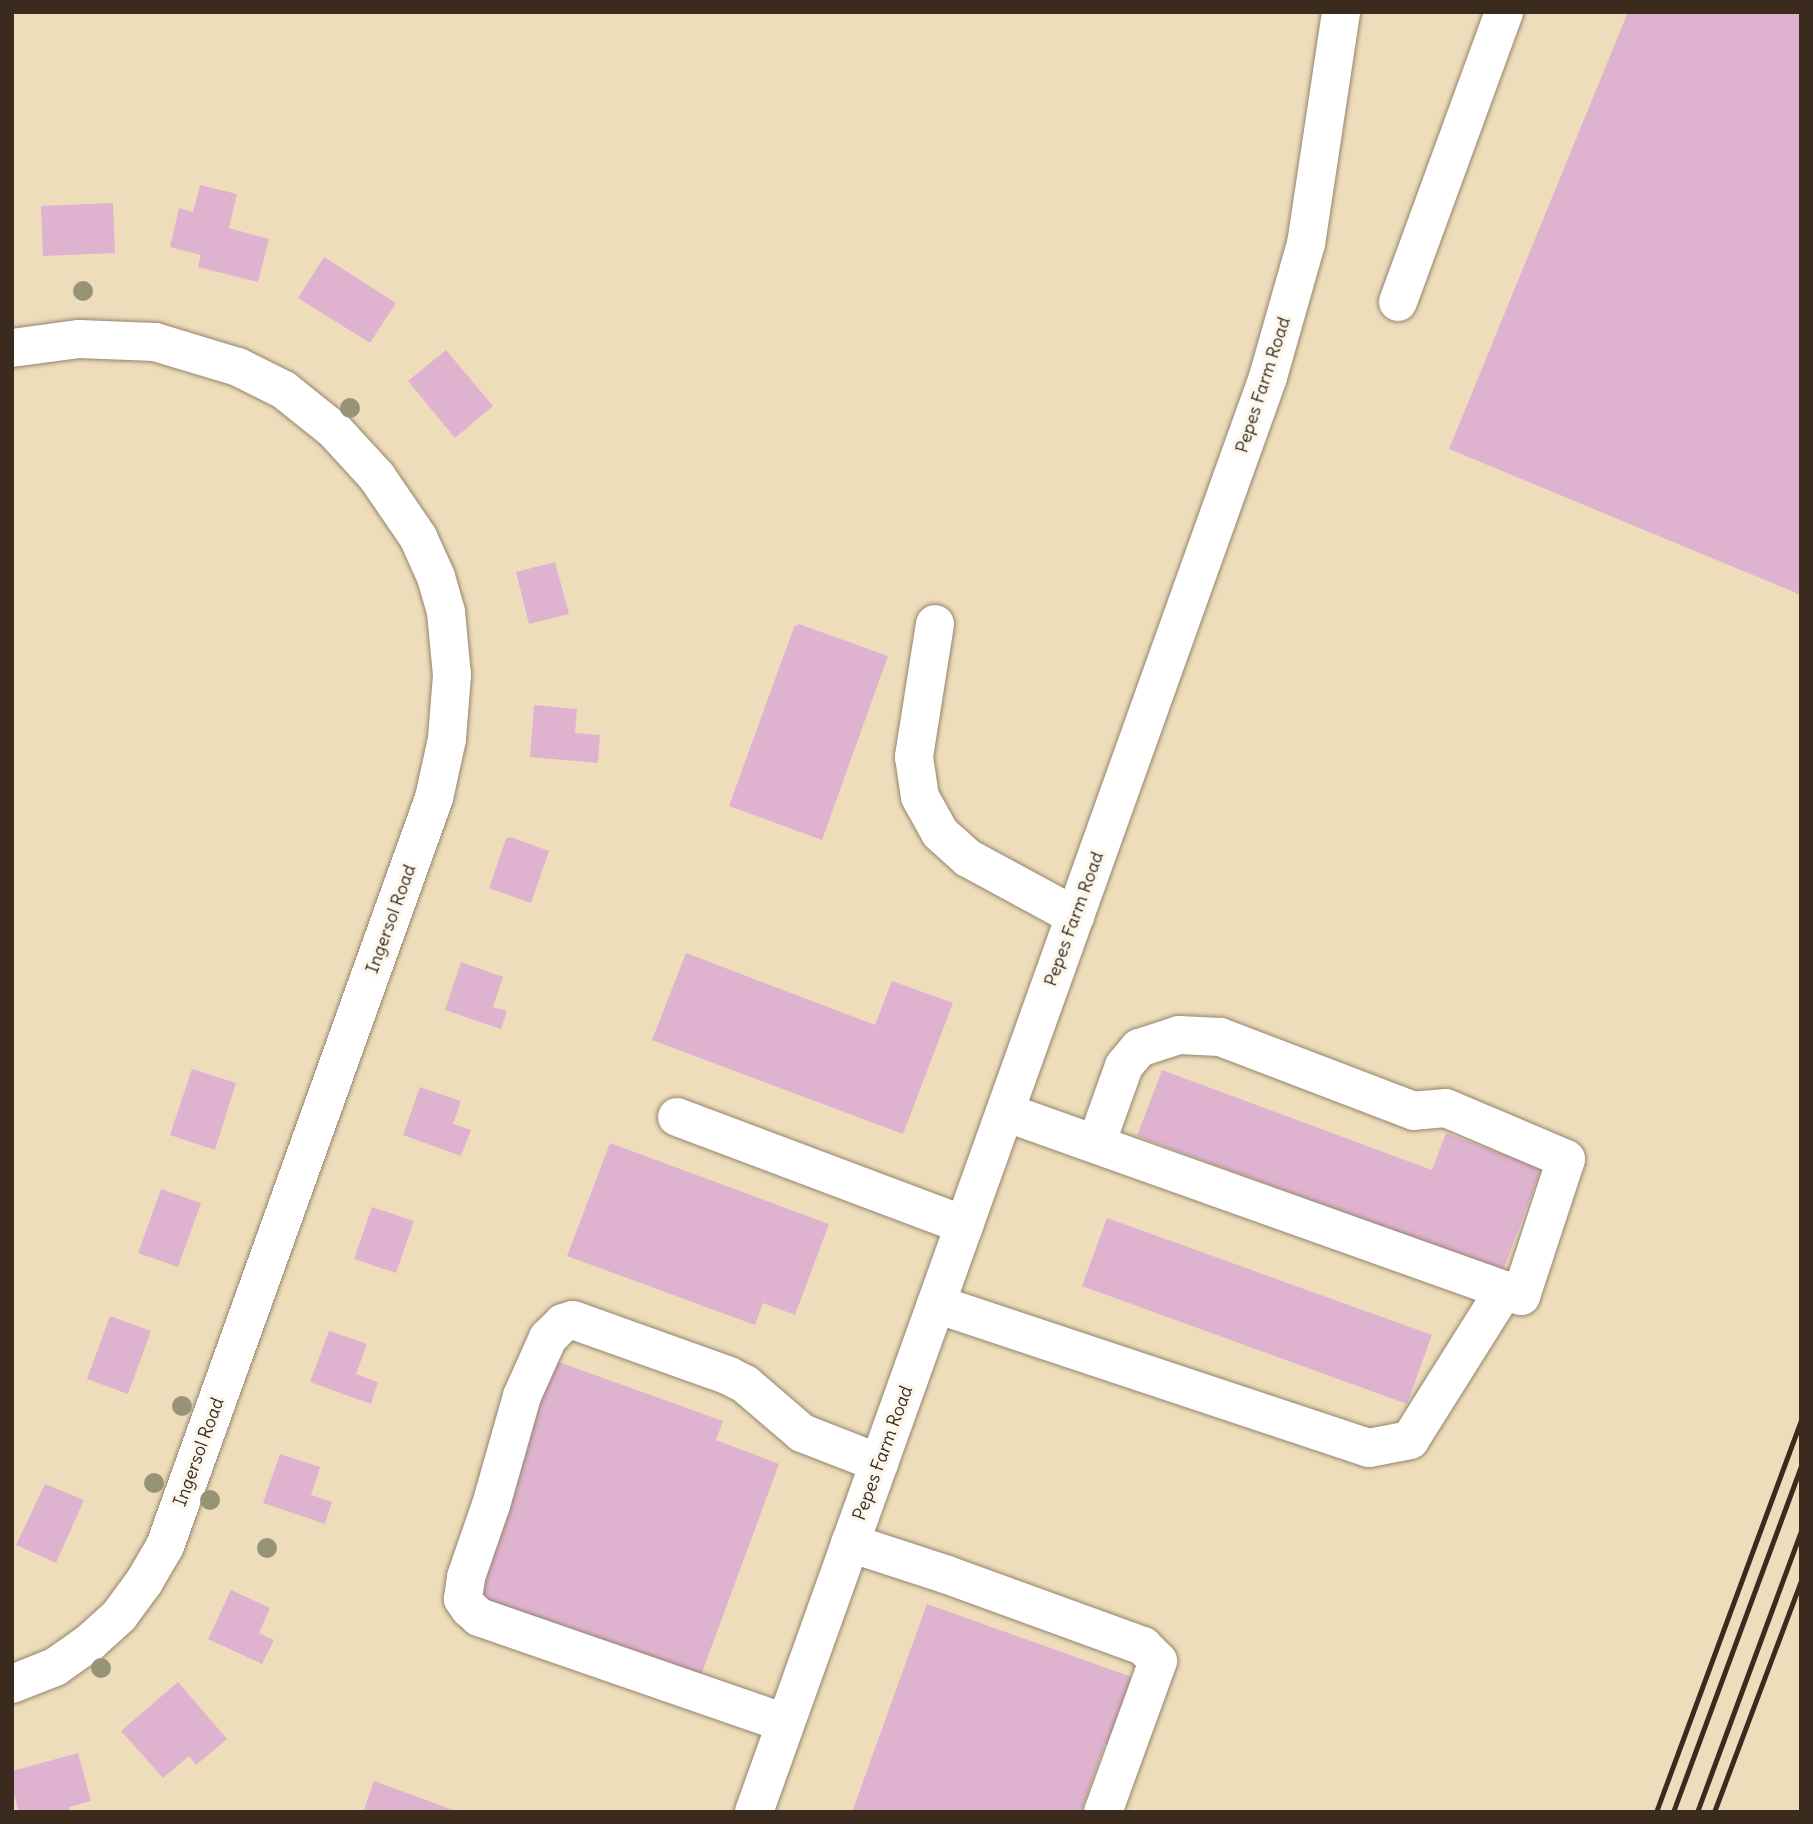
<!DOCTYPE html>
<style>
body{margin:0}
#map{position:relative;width:1813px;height:1824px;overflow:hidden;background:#edb;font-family:Delius,sans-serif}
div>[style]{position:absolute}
.building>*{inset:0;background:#dfb3d0}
.roads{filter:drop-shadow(0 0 2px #94846c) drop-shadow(0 0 2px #94846c)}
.minor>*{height:38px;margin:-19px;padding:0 19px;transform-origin:19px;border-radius:19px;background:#fff}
.rail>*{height:5px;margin:-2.5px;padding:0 2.5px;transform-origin:2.5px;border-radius:2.5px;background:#3b2a1e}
.trees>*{width:20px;height:20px;margin:-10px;border-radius:50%;background:#979376}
span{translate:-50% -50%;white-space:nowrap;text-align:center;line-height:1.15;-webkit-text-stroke:7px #fbf7ec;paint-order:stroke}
.street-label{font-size:18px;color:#3b2a1e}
.frame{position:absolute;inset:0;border:14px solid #3b2a1e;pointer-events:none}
</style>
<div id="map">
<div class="building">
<div style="clip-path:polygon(1628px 12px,1801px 12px,1801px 595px,1449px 449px)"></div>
<div style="clip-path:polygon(200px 185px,237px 194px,229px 228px,269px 239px,258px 282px,198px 267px,201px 255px,170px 247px,179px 208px,193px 212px)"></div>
<div style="clip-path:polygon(113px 203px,115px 253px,43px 256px,41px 206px)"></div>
<div style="clip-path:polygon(324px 257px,396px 303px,370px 343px,298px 298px)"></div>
<div style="clip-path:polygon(446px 350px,493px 406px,455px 438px,408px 381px)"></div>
<div style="clip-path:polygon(555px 562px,569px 614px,529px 624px,516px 572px)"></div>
<div style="clip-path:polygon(799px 624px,888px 656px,822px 840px,729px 806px,794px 627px)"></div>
<div style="clip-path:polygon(534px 705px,577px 709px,575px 733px,600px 735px,598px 763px,530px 757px)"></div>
<div style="clip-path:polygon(510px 837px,549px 851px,531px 903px,489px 888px,506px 839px)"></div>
<div style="clip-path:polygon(686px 953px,875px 1025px,892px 981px,953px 1003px,903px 1134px,652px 1040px)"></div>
<div style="clip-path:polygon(461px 962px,503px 977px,493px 1007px,507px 1011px,501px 1029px,445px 1010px)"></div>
<div style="clip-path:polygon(192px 1069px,236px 1083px,215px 1150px,170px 1135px)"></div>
<div style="clip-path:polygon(1162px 1070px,1432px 1170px,1446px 1133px,1541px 1169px,1503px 1271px,1137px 1136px)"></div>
<div style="clip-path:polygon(420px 1087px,461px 1101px,453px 1124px,471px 1130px,461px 1156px,403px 1135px)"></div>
<div style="clip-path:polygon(610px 1143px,829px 1224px,795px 1315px,763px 1303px,755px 1325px,567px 1256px)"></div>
<div style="clip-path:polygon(161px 1189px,201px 1203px,178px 1267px,138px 1253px)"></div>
<div style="clip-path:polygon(372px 1207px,414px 1221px,396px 1273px,354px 1259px)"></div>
<div style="clip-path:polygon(1107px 1218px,1432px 1335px,1407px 1404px,1082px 1286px)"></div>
<div style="clip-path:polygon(110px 1316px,151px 1331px,128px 1394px,87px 1379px)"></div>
<div style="clip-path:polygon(329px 1331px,367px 1344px,356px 1374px,378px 1382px,371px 1404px,310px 1382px)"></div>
<div style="clip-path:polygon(553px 1360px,723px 1421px,716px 1440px,779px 1464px,697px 1686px,465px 1601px)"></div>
<div style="clip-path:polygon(280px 1454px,320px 1467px,311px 1495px,332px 1502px,325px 1524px,263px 1503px)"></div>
<div style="clip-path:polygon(45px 1484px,84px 1500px,56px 1563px,16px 1545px)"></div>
<div style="clip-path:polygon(231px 1590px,270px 1608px,259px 1633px,274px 1640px,262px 1664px,208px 1639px)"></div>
<div style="clip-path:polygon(927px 1604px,1132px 1677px,1117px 1748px,1105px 1744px,1081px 1812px,852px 1812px)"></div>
<div style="clip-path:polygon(178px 1682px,227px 1739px,196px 1765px,189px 1756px,163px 1778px,121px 1731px)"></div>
<div style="clip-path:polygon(78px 1753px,91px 1801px,69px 1807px,70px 1812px,19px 1812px,12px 1787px,12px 1771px)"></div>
<div style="clip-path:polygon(374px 1781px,456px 1811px,456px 1812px,363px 1812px)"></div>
</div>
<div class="roads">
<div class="minor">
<div style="left:1398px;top:302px;width:309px;rotate:-69.9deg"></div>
<div style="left:12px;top:348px;width:68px;rotate:-7.7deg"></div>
<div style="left:79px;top:339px;width:76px;rotate:2.3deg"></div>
<div style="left:155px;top:342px;width:87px;rotate:16.8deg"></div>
<div style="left:238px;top:367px;width:51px;rotate:26.6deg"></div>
<div style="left:284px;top:390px;width:64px;rotate:38.7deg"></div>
<div style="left:334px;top:430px;width:64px;rotate:47.5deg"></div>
<div style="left:377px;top:477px;width:73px;rotate:55.7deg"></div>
<div style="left:418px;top:537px;width:44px;rotate:65.8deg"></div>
<div style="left:436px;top:577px;width:36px;rotate:74deg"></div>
<div style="left:446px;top:612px;width:63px;rotate:84.6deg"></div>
<div style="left:452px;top:675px;width:64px;rotate:94.5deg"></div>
<div style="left:447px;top:739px;width:60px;rotate:102.4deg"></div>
<div style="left:434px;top:798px;width:795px;rotate:109.78deg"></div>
<div style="left:165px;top:1546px;width:42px;rotate:120.3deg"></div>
<div style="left:144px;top:1582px;width:42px;rotate:126.3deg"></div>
<div style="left:119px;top:1616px;width:40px;rotate:138deg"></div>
<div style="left:89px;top:1643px;width:42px;rotate:144.8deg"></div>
<div style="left:55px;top:1667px;width:46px;rotate:158.4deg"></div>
<div style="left:935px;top:624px;width:135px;rotate:99deg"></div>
<div style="left:914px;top:757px;width:40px;rotate:81.5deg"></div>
<div style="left:920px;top:797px;width:41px;rotate:60.9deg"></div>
<div style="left:940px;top:833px;width:38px;rotate:42deg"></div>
<div style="left:968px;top:858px;width:122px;rotate:28.5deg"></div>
<div style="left:1005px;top:1112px;width:548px;rotate:19.63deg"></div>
<div style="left:1521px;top:1296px;width:144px;rotate:-71.8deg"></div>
<div style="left:1566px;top:1159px;width:130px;rotate:-157deg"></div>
<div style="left:1446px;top:1108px;width:32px;rotate:175deg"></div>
<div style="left:1414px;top:1111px;width:208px;rotate:-159.1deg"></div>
<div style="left:1220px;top:1037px;width:41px;rotate:-177.2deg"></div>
<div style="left:1179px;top:1035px;width:42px;rotate:162deg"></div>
<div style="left:1139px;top:1048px;width:23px;rotate:130deg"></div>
<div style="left:1124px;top:1066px;width:83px;rotate:109.7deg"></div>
<div style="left:677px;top:1117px;width:307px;rotate:20.6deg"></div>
<div style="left:936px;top:1304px;width:456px;rotate:18.4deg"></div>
<div style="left:1369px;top:1448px;width:42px;rotate:-11deg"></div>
<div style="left:1410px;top:1440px;width:177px;rotate:-57.9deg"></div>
<div style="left:850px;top:1543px;width:100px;rotate:18.1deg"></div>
<div style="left:945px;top:1574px;width:211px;rotate:20deg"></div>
<div style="left:1143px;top:1646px;width:21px;rotate:45deg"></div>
<div style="left:1158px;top:1661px;width:161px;rotate:110deg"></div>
<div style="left:785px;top:1723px;width:324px;rotate:-160.9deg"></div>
<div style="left:479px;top:1617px;width:13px;rotate:-138deg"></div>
<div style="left:469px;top:1608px;width:11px;rotate:-124deg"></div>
<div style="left:463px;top:1599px;width:22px;rotate:-82deg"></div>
<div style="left:466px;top:1577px;width:76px;rotate:-70.9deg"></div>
<div style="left:491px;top:1505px;width:113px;rotate:-74.1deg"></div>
<div style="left:522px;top:1396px;width:64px;rotate:-65.9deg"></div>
<div style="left:548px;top:1338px;width:21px;rotate:-45deg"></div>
<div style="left:563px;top:1323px;width:10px;rotate:-17deg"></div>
<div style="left:573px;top:1320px;width:166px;rotate:19.7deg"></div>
<div style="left:729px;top:1376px;width:18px;rotate:27deg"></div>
<div style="left:745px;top:1384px;width:75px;rotate:40.7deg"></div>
<div style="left:802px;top:1433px;width:83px;rotate:21.3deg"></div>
<div style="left:754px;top:1812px;width:1524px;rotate:-70.29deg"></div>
<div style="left:1268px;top:377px;width:138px;rotate:-74.1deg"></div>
<div style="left:1306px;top:244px;width:235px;rotate:-81.4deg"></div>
</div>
</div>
<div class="rail">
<div style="left:1656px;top:1812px;width:419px;rotate:-69.7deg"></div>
<div style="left:1673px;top:1812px;width:369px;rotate:-69.7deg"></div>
<div style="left:1697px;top:1812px;width:300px;rotate:-69.7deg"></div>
<div style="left:1714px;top:1812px;width:247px;rotate:-69.4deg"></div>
</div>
<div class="trees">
<div style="left:83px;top:291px"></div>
<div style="left:350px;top:408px"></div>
<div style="left:182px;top:1406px"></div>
<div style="left:154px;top:1483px"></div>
<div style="left:210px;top:1500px"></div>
<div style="left:267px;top:1548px"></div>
<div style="left:101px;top:1668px"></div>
</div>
<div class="street-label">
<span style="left:1263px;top:385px;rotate:-72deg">Pepes Farm Road</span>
<span style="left:391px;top:919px;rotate:-70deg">Ingersol Road</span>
<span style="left:1074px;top:919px;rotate:-70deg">Pepes Farm Road</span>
<span style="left:199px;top:1452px;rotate:-70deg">Ingersol Road</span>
<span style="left:883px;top:1453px;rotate:-70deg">Pepes Farm Road</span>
</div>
<div class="frame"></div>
</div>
